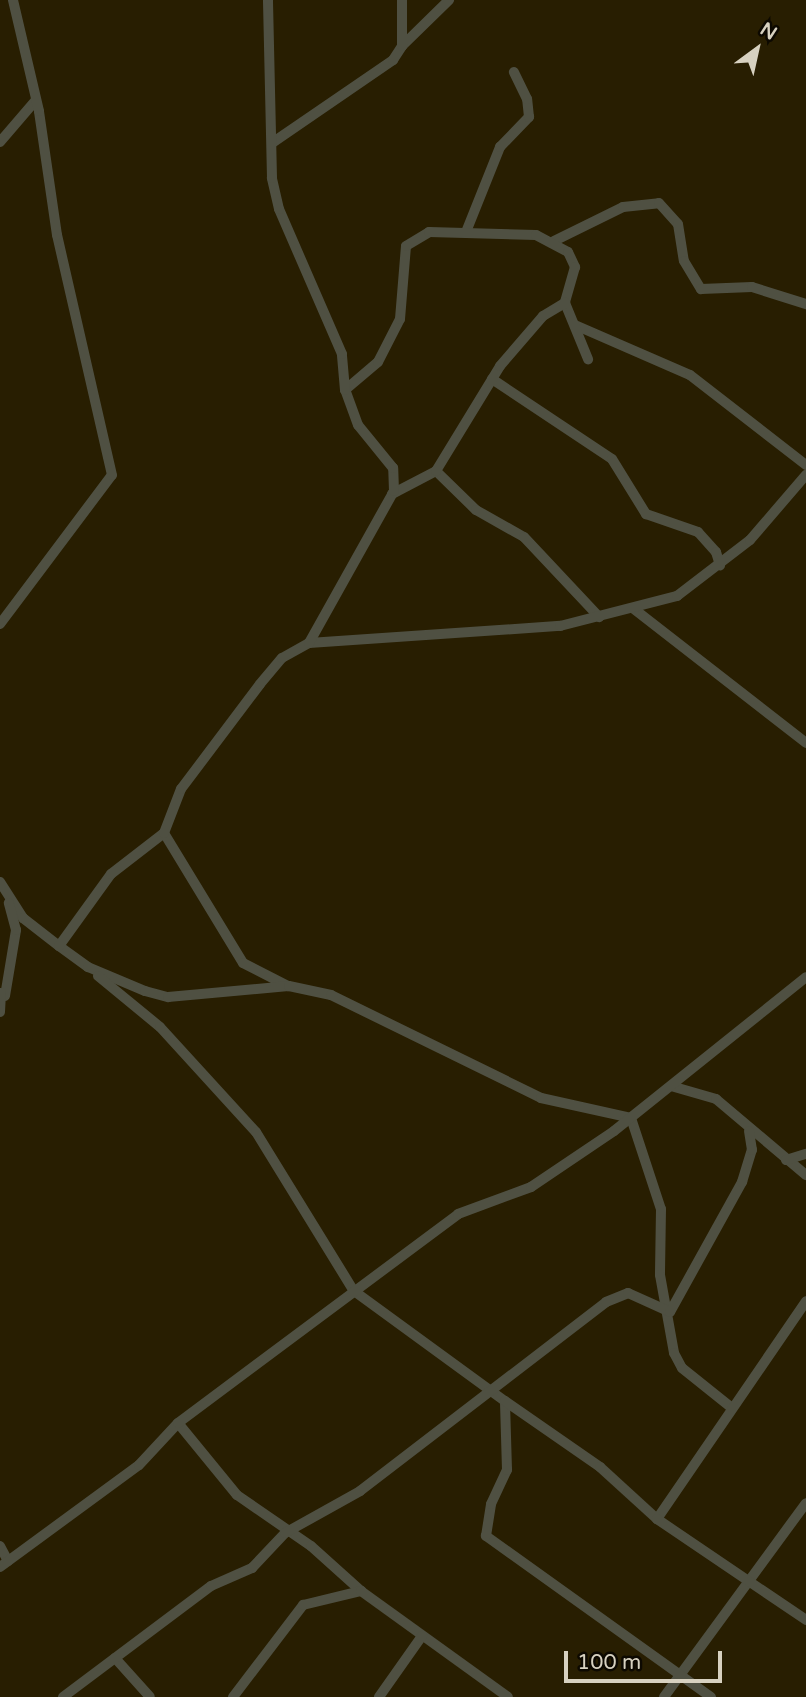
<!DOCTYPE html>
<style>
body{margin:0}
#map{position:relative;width:806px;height:1697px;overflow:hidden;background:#281e01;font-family:"Varela Round",sans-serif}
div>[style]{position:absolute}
.minor>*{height:10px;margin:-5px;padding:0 5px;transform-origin:5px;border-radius:5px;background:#4f5042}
span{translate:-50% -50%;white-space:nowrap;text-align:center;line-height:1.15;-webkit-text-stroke:5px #0d0901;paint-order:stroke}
.north{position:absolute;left:722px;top:14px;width:70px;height:70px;-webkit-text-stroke:5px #0d0901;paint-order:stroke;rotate:33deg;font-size:19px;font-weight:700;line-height:28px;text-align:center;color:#d7d1c0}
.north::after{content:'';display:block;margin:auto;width:24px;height:32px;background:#d7d1c0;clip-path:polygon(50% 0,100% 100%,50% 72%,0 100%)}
.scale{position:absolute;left:564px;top:1651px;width:158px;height:32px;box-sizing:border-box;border:4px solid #d7d1c0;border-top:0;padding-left:9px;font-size:21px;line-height:24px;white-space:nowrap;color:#d7d1c0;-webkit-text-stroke:5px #0d0901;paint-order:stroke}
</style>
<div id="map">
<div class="minor">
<div style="left:402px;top:46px;width:66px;rotate:-44.4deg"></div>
<div style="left:0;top:142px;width:55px;rotate:-49.4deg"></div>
<div style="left:272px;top:143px;width:147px;rotate:-34.4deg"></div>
<div style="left:393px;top:60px;width:17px;rotate:-57deg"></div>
<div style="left:402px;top:46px;width:46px;rotate:-90deg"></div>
<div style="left:466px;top:232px;width:92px;rotate:-68.2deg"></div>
<div style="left:500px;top:147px;width:42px;rotate:-46deg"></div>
<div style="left:529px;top:117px;width:18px;rotate:-96deg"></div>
<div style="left:527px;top:99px;width:30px;rotate:-116deg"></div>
<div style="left:554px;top:241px;width:77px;rotate:-26.2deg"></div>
<div style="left:623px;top:207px;width:36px;rotate:-6deg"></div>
<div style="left:659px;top:203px;width:28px;rotate:48deg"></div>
<div style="left:678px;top:224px;width:37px;rotate:81deg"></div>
<div style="left:684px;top:261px;width:33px;rotate:59deg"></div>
<div style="left:701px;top:289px;width:51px;rotate:-2.2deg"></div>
<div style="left:752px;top:287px;width:57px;rotate:17.5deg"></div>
<div style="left:575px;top:325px;width:125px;rotate:23.5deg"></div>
<div style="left:690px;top:375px;width:147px;rotate:37.8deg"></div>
<div style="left:492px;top:379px;width:144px;rotate:33.7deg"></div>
<div style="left:612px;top:459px;width:65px;rotate:58.3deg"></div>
<div style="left:646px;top:514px;width:55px;rotate:19.1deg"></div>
<div style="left:698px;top:532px;width:27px;rotate:48deg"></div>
<div style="left:716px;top:552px;width:14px;rotate:73deg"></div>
<div style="left:345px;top:390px;width:43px;rotate:-40.3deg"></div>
<div style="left:378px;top:362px;width:48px;rotate:-62.9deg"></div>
<div style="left:400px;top:319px;width:73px;rotate:-85.3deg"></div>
<div style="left:406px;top:246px;width:27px;rotate:-31deg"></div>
<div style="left:429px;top:232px;width:107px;rotate:1.6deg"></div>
<div style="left:536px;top:235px;width:36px;rotate:28deg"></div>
<div style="left:568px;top:252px;width:17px;rotate:65deg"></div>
<div style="left:575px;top:267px;width:37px;rotate:106deg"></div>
<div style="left:565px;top:303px;width:61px;rotate:67.7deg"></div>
<div style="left:436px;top:471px;width:56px;rotate:44.3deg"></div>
<div style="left:476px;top:510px;width:55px;rotate:29.4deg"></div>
<div style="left:524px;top:537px;width:110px;rotate:46.8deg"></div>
<div style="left:392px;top:494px;width:50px;rotate:-27.6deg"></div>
<div style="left:436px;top:471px;width:123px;rotate:-58.6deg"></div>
<div style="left:500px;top:366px;width:66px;rotate:-49.3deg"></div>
<div style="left:543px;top:316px;width:26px;rotate:-31deg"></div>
<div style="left:634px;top:609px;width:218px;rotate:37.9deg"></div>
<div style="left:0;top:624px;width:186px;rotate:-53.1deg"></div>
<div style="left:112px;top:475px;width:246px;rotate:-102.9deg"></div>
<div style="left:57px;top:235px;width:125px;rotate:-98.3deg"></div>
<div style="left:39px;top:111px;width:114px;rotate:-103.2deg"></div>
<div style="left:309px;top:643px;width:252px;rotate:-3.9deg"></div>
<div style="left:560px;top:626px;width:121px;rotate:-14.4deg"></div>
<div style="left:677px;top:596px;width:92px;rotate:-37.5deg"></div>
<div style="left:750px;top:540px;width:86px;rotate:-49.3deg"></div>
<div style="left:164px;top:833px;width:152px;rotate:58.7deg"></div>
<div style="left:243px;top:963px;width:51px;rotate:27.1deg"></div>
<div style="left:0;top:882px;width:43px;rotate:57.4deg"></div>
<div style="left:23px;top:918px;width:46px;rotate:37.9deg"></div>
<div style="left:59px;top:946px;width:36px;rotate:36deg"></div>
<div style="left:88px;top:967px;width:62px;rotate:22.8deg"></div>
<div style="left:145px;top:991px;width:24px;rotate:15deg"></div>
<div style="left:168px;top:997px;width:121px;rotate:-5.2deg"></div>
<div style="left:289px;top:986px;width:43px;rotate:12.1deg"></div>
<div style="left:331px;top:995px;width:234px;rotate:26.1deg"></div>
<div style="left:541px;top:1098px;width:92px;rotate:12.5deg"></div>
<div style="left:631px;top:1118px;width:96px;rotate:71.8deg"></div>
<div style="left:661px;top:1209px;width:66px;rotate:90.9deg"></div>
<div style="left:660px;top:1275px;width:79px;rotate:79.8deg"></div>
<div style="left:674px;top:1353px;width:17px;rotate:62deg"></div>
<div style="left:682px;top:1368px;width:64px;rotate:38.7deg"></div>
<div style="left:59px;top:946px;width:89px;rotate:-54.2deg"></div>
<div style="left:111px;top:874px;width:67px;rotate:-37.7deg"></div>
<div style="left:164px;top:833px;width:47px;rotate:-68.9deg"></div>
<div style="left:181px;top:789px;width:131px;rotate:-53deg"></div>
<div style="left:260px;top:684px;width:34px;rotate:-50deg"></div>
<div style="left:282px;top:658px;width:31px;rotate:-29deg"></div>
<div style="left:309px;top:643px;width:174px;rotate:-60.8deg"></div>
<div style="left:394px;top:491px;width:23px;rotate:-92deg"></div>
<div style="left:393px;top:468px;width:55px;rotate:-129.1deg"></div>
<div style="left:358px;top:425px;width:37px;rotate:-110deg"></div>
<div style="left:345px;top:390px;width:36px;rotate:-95deg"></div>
<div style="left:342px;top:354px;width:158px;rotate:-113.5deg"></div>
<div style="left:279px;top:209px;width:32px;rotate:-103deg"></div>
<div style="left:272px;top:178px;width:178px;rotate:-91.3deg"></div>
<div style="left:98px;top:976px;width:80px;rotate:39.4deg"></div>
<div style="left:160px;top:1027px;width:142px;rotate:47.6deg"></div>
<div style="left:256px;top:1132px;width:187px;rotate:58.4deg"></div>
<div style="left:354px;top:1291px;width:187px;rotate:36.1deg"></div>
<div style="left:5px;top:996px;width:67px;rotate:-80.5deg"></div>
<div style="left:16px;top:930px;width:28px;rotate:-105deg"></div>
<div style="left:0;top:1012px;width:19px;rotate:-87deg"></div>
<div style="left:671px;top:1086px;width:47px;rotate:16.1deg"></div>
<div style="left:716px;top:1099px;width:118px;rotate:40.2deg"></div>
<div style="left:786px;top:1160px;width:21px;rotate:-17deg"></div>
<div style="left:178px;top:1423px;width:93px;rotate:50.7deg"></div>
<div style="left:237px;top:1495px;width:90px;rotate:34.6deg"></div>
<div style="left:311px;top:1546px;width:67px;rotate:42deg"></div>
<div style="left:657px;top:1519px;width:264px;rotate:-55.6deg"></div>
<div style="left:0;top:1546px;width:17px;rotate:62deg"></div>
<div style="left:0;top:1567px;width:172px;rotate:-36.3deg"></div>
<div style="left:139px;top:1465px;width:57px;rotate:-47.1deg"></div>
<div style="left:178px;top:1423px;width:349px;rotate:-36.7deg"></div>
<div style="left:458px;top:1214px;width:78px;rotate:-20.3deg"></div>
<div style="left:531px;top:1187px;width:100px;rotate:-34deg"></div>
<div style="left:614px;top:1131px;width:246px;rotate:-38.7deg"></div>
<div style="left:115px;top:1658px;width:52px;rotate:48.1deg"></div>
<div style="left:63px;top:1697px;width:185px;rotate:-36.9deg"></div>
<div style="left:211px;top:1586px;width:45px;rotate:-23.7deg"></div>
<div style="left:252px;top:1568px;width:48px;rotate:-46.7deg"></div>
<div style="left:285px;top:1533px;width:86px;rotate:-29.2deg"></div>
<div style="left:360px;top:1491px;width:310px;rotate:-37.5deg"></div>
<div style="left:606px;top:1302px;width:24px;rotate:-22deg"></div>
<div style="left:628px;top:1293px;width:46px;rotate:24.3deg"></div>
<div style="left:670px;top:1312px;width:149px;rotate:-61deg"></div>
<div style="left:742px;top:1182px;width:34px;rotate:-73deg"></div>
<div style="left:752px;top:1150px;width:19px;rotate:-99deg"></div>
<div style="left:233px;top:1697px;width:116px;rotate:-52.7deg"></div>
<div style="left:303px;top:1605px;width:60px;rotate:-13.6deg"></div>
<div style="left:361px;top:1591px;width:181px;rotate:35.8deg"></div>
<div style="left:379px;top:1697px;width:75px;rotate:-54.8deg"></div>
<div style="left:664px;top:1697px;width:240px;rotate:-53.8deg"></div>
<div style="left:711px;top:1697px;width:277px;rotate:-144.4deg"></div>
<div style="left:486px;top:1536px;width:32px;rotate:-81deg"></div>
<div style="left:491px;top:1504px;width:38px;rotate:-65deg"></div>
<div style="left:507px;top:1470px;width:69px;rotate:-91.7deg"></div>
<div style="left:505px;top:1401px;width:116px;rotate:34.8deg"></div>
<div style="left:600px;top:1467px;width:77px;rotate:42.4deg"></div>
<div style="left:657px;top:1519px;width:180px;rotate:34.1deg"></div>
</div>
<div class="north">N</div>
<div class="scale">100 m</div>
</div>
